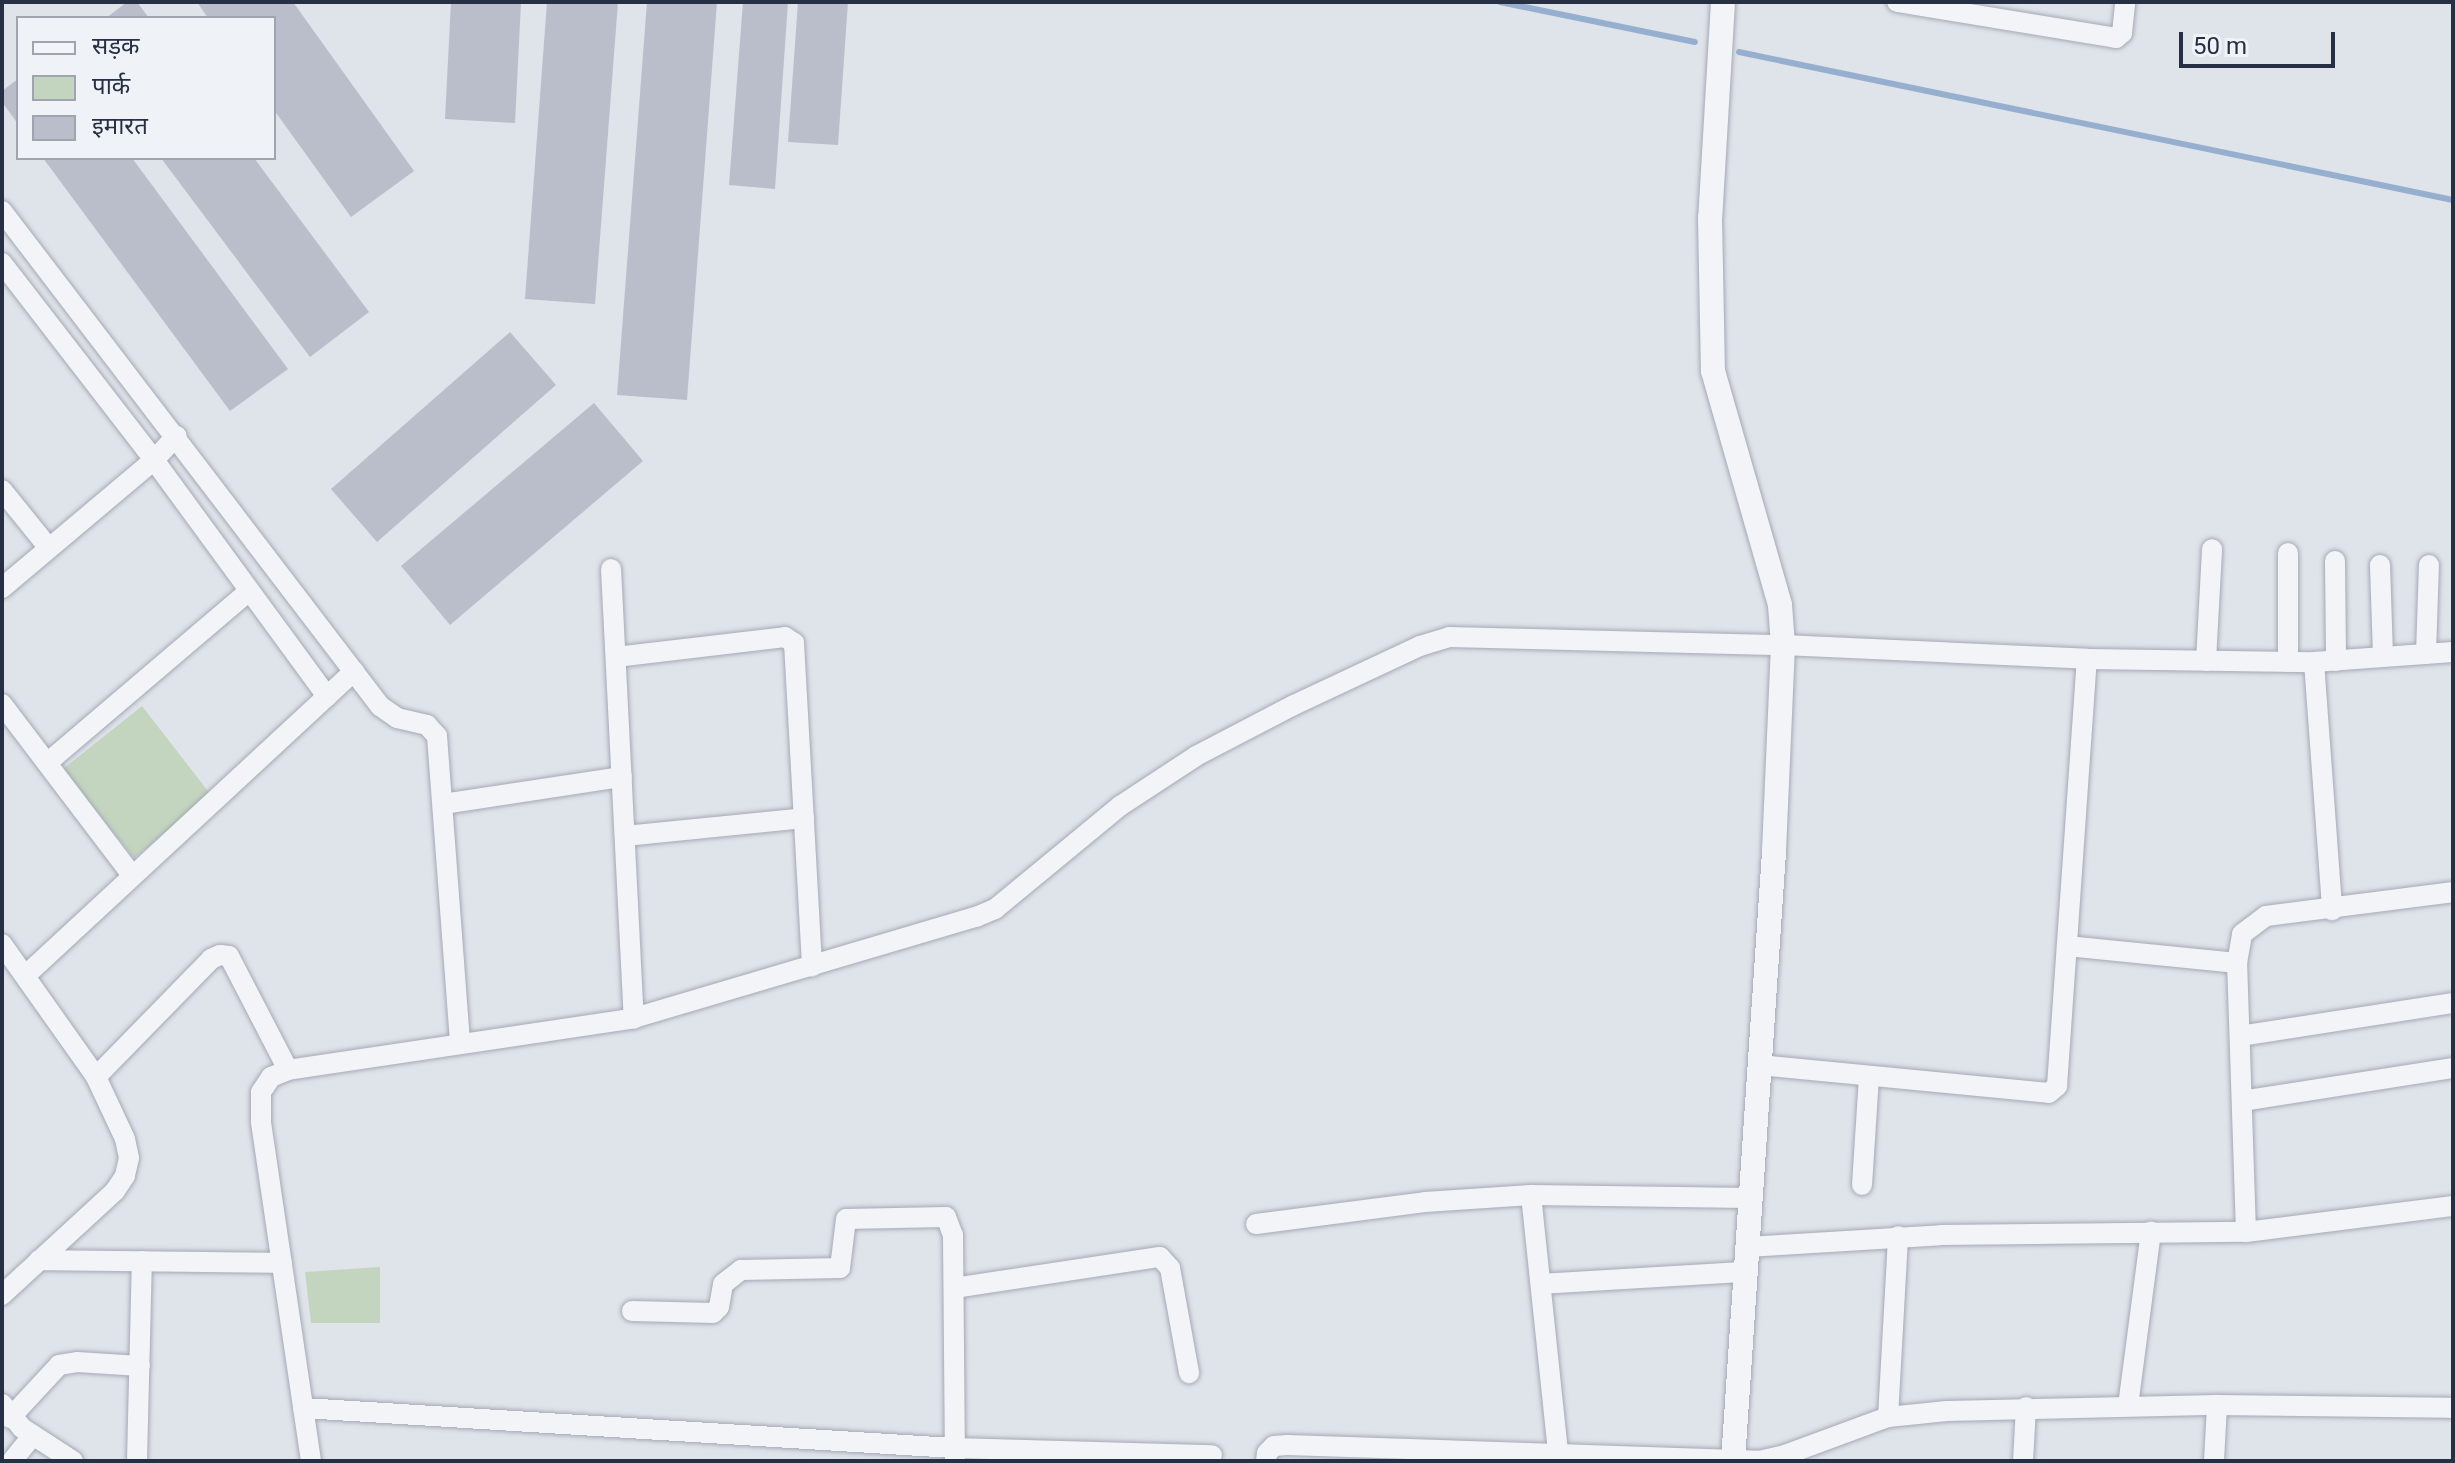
<!DOCTYPE html>
<meta charset="utf-8">
<style>
body{margin:0}
#map{position:relative;width:2455px;height:1463px;overflow:hidden;background:#dfe3ea;font-family:Roboto,"Noto Sans Devanagari",sans-serif}
div>[style]{position:absolute}
.green>*{inset:0;background:#c4d5bf}
.stream>*{height:6px;margin:-3px;padding:0 3px;transform-origin:3px;border-radius:3px;background:#96afce}
.building>*{inset:0;background:#b9beca}
.roads{filter:drop-shadow(0 0 2px #a4a9b5) drop-shadow(0 0 2px #a4a9b5)}
.minor>*{height:20px;margin:-10px;padding:0 10px;transform-origin:10px;border-radius:10px;background:#f2f4f8}
.tertiary>*{height:24px;margin:-12px;padding:0 12px;transform-origin:12px;border-radius:12px;background:#f2f4f8}
span{translate:-50% -50%;white-space:nowrap;text-align:center;line-height:1.15;-webkit-text-stroke:6px #eff2f7;paint-order:stroke}
.frame{position:absolute;inset:0;border:4px solid #262f43;pointer-events:none}
.legend{position:absolute;left:16px;top:16px;width:260px;height:144px;box-sizing:border-box;background:#eff2f7;border:2px solid #9fa4af;margin:0;padding:10px 14px;list-style:none;font-size:24px;color:#262f43}
.legend li{display:flex;align-items:center;gap:16px;height:40px}
.legend b{width:40px;border:2px solid #9fa4af}
.scale{position:absolute;left:2179px;top:32px;width:156px;height:36px;box-sizing:border-box;border:4px solid #262f43;border-top:0;padding-left:10px;font-size:24px;line-height:28px;white-space:nowrap;color:#262f43;-webkit-text-stroke:6px #eff2f7;paint-order:stroke}
</style>
<div id="map">
<div class="green">
<div style="clip-path:polygon(142px 706px,211px 795px,134px 858px,63px 769px)"></div>
<div style="clip-path:polygon(380px 1267px,380px 1323px,311px 1323px,305px 1272px)"></div>
</div>
<div class="stream">
<div style="left:1500px;top:2px;width:199px;rotate:11.6deg"></div>
<div style="left:1739px;top:52px;width:729px;rotate:11.71deg"></div>
</div>
<div class="building">
<div style="clip-path:polygon(127px 2px,137px 2px,149px 18px,106px 18px)"></div>
<div style="clip-path:polygon(197px 2px,293px 2px,414px 171px,351px 217px,274px 110px,274px 18px,208px 18px)"></div>
<div style="clip-path:polygon(451px 2px,521px 2px,515px 123px,445px 119px)"></div>
<div style="clip-path:polygon(547px 2px,618px 2px,595px 304px,525px 299px)"></div>
<div style="clip-path:polygon(647px 2px,717px 2px,687px 400px,617px 395px)"></div>
<div style="clip-path:polygon(743px 2px,788px 2px,775px 189px,729px 185px)"></div>
<div style="clip-path:polygon(798px 2px,848px 2px,838px 145px,788px 142px)"></div>
<div style="clip-path:polygon(18px 79px,18px 124px,2px 102px,2px 91px)"></div>
<div style="clip-path:polygon(43px 158px,132px 158px,288px 369px,230px 411px)"></div>
<div style="clip-path:polygon(161px 158px,254px 158px,369px 312px,310px 357px)"></div>
<div style="clip-path:polygon(510px 332px,556px 385px,377px 542px,331px 489px)"></div>
<div style="clip-path:polygon(594px 403px,643px 461px,450px 625px,401px 566px)"></div>
</div>
<div class="roads">
<div class="minor">
<div style="left:1897px;top:2px;width:222px;rotate:9.3deg"></div>
<div style="left:2116px;top:38px;width:8px;rotate:-40deg"></div>
<div style="left:2122px;top:33px;width:31px;rotate:-84deg"></div>
<div style="left:2px;top:211px;width:623px;rotate:52.63deg"></div>
<div style="left:380px;top:706px;width:21px;rotate:35deg"></div>
<div style="left:397px;top:718px;width:31px;rotate:13deg"></div>
<div style="left:427px;top:725px;width:15px;rotate:48deg"></div>
<div style="left:437px;top:736px;width:309px;rotate:85.7deg"></div>
<div style="left:2px;top:263px;width:249px;rotate:52.3deg"></div>
<div style="left:154px;top:460px;width:293px;rotate:53.8deg"></div>
<div style="left:2px;top:490px;width:73px;rotate:51.1deg"></div>
<div style="left:2335px;top:561px;width:100px;rotate:89.4deg"></div>
<div style="left:2380px;top:565px;width:92px;rotate:88.1deg"></div>
<div style="left:611px;top:569px;width:450px;rotate:87.1deg"></div>
<div style="left:2px;top:588px;width:199px;rotate:-40.1deg"></div>
<div style="left:154px;top:460px;width:33px;rotate:-47deg"></div>
<div style="left:2426px;top:654px;width:89px;rotate:-88.1deg"></div>
<div style="left:616px;top:657px;width:170px;rotate:-6.7deg"></div>
<div style="left:785px;top:637px;width:11px;rotate:34deg"></div>
<div style="left:794px;top:643px;width:324px;rotate:86.8deg"></div>
<div style="left:2206px;top:661px;width:112px;rotate:-86.9deg"></div>
<div style="left:2288px;top:662px;width:109px;rotate:-90deg"></div>
<div style="left:2314px;top:662px;width:249px;rotate:85.8deg"></div>
<div style="left:2px;top:704px;width:215px;rotate:52.8deg"></div>
<div style="left:47px;top:763px;width:265px;rotate:-40.4deg"></div>
<div style="left:443px;top:804px;width:181px;rotate:-8.6deg"></div>
<div style="left:625px;top:836px;width:180px;rotate:-5.7deg"></div>
<div style="left:2px;top:944px;width:163px;rotate:54.7deg"></div>
<div style="left:96px;top:1077px;width:68px;rotate:64.9deg"></div>
<div style="left:125px;top:1139px;width:19px;rotate:78deg"></div>
<div style="left:129px;top:1158px;width:18px;rotate:103deg"></div>
<div style="left:125px;top:1176px;width:18px;rotate:124deg"></div>
<div style="left:115px;top:1191px;width:154px;rotate:137.4deg"></div>
<div style="left:2067px;top:946px;width:171px;rotate:5.7deg"></div>
<div style="left:26px;top:975px;width:447px;rotate:-42.8deg"></div>
<div style="left:2240px;top:1036px;width:216px;rotate:-8.8deg"></div>
<div style="left:1759px;top:1065px;width:291px;rotate:5.5deg"></div>
<div style="left:2049px;top:1093px;width:11px;rotate:-41deg"></div>
<div style="left:2057px;top:1086px;width:428px;rotate:-86deg"></div>
<div style="left:96px;top:1077px;width:165px;rotate:-45.7deg"></div>
<div style="left:211px;top:959px;width:10px;rotate:-24deg"></div>
<div style="left:220px;top:955px;width:9px;rotate:6deg"></div>
<div style="left:229px;top:956px;width:128px;rotate:62.6deg"></div>
<div style="left:2242px;top:1101px;width:214px;rotate:-8.9deg"></div>
<div style="left:1862px;top:1185px;width:109px;rotate:-86.3deg"></div>
<div style="left:1531px;top:1195px;width:260px;rotate:84deg"></div>
<div style="left:1256px;top:1224px;width:170px;rotate:-7.4deg"></div>
<div style="left:1425px;top:1202px;width:106px;rotate:-3.8deg"></div>
<div style="left:1531px;top:1195px;width:219px;rotate:0.8deg"></div>
<div style="left:2246px;top:1232px;width:269px;rotate:-91.9deg"></div>
<div style="left:2237px;top:963px;width:29px;rotate:-80deg"></div>
<div style="left:2242px;top:934px;width:30px;rotate:-37deg"></div>
<div style="left:2266px;top:916px;width:189px;rotate:-7.3deg"></div>
<div style="left:1747px;top:1247px;width:194px;rotate:-3.5deg"></div>
<div style="left:1941px;top:1235px;width:305px;rotate:-0.6deg"></div>
<div style="left:2246px;top:1232px;width:209px;rotate:-7.2deg"></div>
<div style="left:39px;top:1260px;width:243px;rotate:0.7deg"></div>
<div style="left:1541px;top:1284px;width:204px;rotate:-3.4deg"></div>
<div style="left:954px;top:1288px;width:208px;rotate:-8.6deg"></div>
<div style="left:1160px;top:1257px;width:15px;rotate:48deg"></div>
<div style="left:1170px;top:1268px;width:107px;rotate:79.7deg"></div>
<div style="left:632px;top:1311px;width:81px;rotate:1.4deg"></div>
<div style="left:713px;top:1313px;width:8px;rotate:-45deg"></div>
<div style="left:719px;top:1307px;width:23px;rotate:-80deg"></div>
<div style="left:723px;top:1284px;width:23px;rotate:-38deg"></div>
<div style="left:741px;top:1270px;width:99px;rotate:-1.2deg"></div>
<div style="left:840px;top:1268px;width:49px;rotate:-83deg"></div>
<div style="left:846px;top:1219px;width:100px;rotate:-1.1deg"></div>
<div style="left:946px;top:1217px;width:19px;rotate:69deg"></div>
<div style="left:953px;top:1235px;width:226px;rotate:89.5deg"></div>
<div style="left:2px;top:1404px;width:31px;rotate:50deg"></div>
<div style="left:22px;top:1428px;width:61px;rotate:32.9deg"></div>
<div style="left:2128px;top:1406px;width:176px;rotate:-82.5deg"></div>
<div style="left:303px;top:1408px;width:652px;rotate:3.52deg"></div>
<div style="left:954px;top:1448px;width:258px;rotate:1.6deg"></div>
<div style="left:1888px;top:1417px;width:181px;rotate:-86.8deg"></div>
<div style="left:10px;top:1418px;width:72px;rotate:-47.2deg"></div>
<div style="left:59px;top:1365px;width:18px;rotate:-9deg"></div>
<div style="left:77px;top:1362px;width:63px;rotate:3.6deg"></div>
<div style="left:12px;top:1461px;width:33px;rotate:-51deg"></div>
<div style="left:137px;top:1461px;width:200px;rotate:-88.6deg"></div>
<div style="left:311px;top:1461px;width:344px;rotate:-98.4deg"></div>
<div style="left:261px;top:1121px;width:29px;rotate:-90deg"></div>
<div style="left:261px;top:1092px;width:18px;rotate:-56deg"></div>
<div style="left:271px;top:1077px;width:18px;rotate:-22deg"></div>
<div style="left:288px;top:1070px;width:350px;rotate:-8.5deg"></div>
<div style="left:634px;top:1018px;width:357px;rotate:-16.5deg"></div>
<div style="left:976px;top:917px;width:21px;rotate:-23deg"></div>
<div style="left:995px;top:909px;width:162px;rotate:-39.5deg"></div>
<div style="left:1120px;top:806px;width:91px;rotate:-33.3deg"></div>
<div style="left:1196px;top:756px;width:110px;rotate:-27.5deg"></div>
<div style="left:1294px;top:705px;width:139px;rotate:-25.1deg"></div>
<div style="left:1420px;top:646px;width:30px;rotate:-17deg"></div>
<div style="left:1449px;top:637px;width:334px;rotate:1.4deg"></div>
<div style="left:1783px;top:645px;width:304px;rotate:2.6deg"></div>
<div style="left:2087px;top:659px;width:227px;rotate:0.8deg"></div>
<div style="left:2314px;top:662px;width:139px;rotate:-4.1deg"></div>
<div style="left:1266px;top:1461px;width:8px;rotate:-83deg"></div>
<div style="left:1267px;top:1453px;width:10px;rotate:-45deg"></div>
<div style="left:1274px;top:1446px;width:13px;rotate:-4deg"></div>
<div style="left:1287px;top:1445px;width:472px;rotate:1.9deg"></div>
<div style="left:1759px;top:1461px;width:27px;rotate:-13deg"></div>
<div style="left:1785px;top:1455px;width:110px;rotate:-20.3deg"></div>
<div style="left:1888px;top:1417px;width:59px;rotate:-5.8deg"></div>
<div style="left:1947px;top:1411px;width:270px;rotate:-1.3deg"></div>
<div style="left:2217px;top:1405px;width:236px;rotate:0.7deg"></div>
<div style="left:2023px;top:1461px;width:54px;rotate:-86.8deg"></div>
<div style="left:2214px;top:1461px;width:56px;rotate:-86.9deg"></div>
</div>
<div class="tertiary">
<div style="left:1723px;top:2px;width:216px;rotate:93.4deg"></div>
<div style="left:1710px;top:218px;width:153px;rotate:88.9deg"></div>
<div style="left:1713px;top:371px;width:243px;rotate:74deg"></div>
<div style="left:1780px;top:605px;width:40px;rotate:85.7deg"></div>
<div style="left:1783px;top:645px;width:207px;rotate:92.5deg"></div>
<div style="left:1774px;top:852px;width:610px;rotate:93.85deg"></div>
</div>
</div>
<div class="frame"></div>
<ul class="legend">
<li><b style="height:10px;background:#f2f4f8"></b>सड़क</li>
<li><b style="height:22px;background:#c4d5bf"></b>पार्क</li>
<li><b style="height:22px;background:#b9beca"></b>इमारत</li>
</ul>
<div class="scale">50 m</div>
</div>
